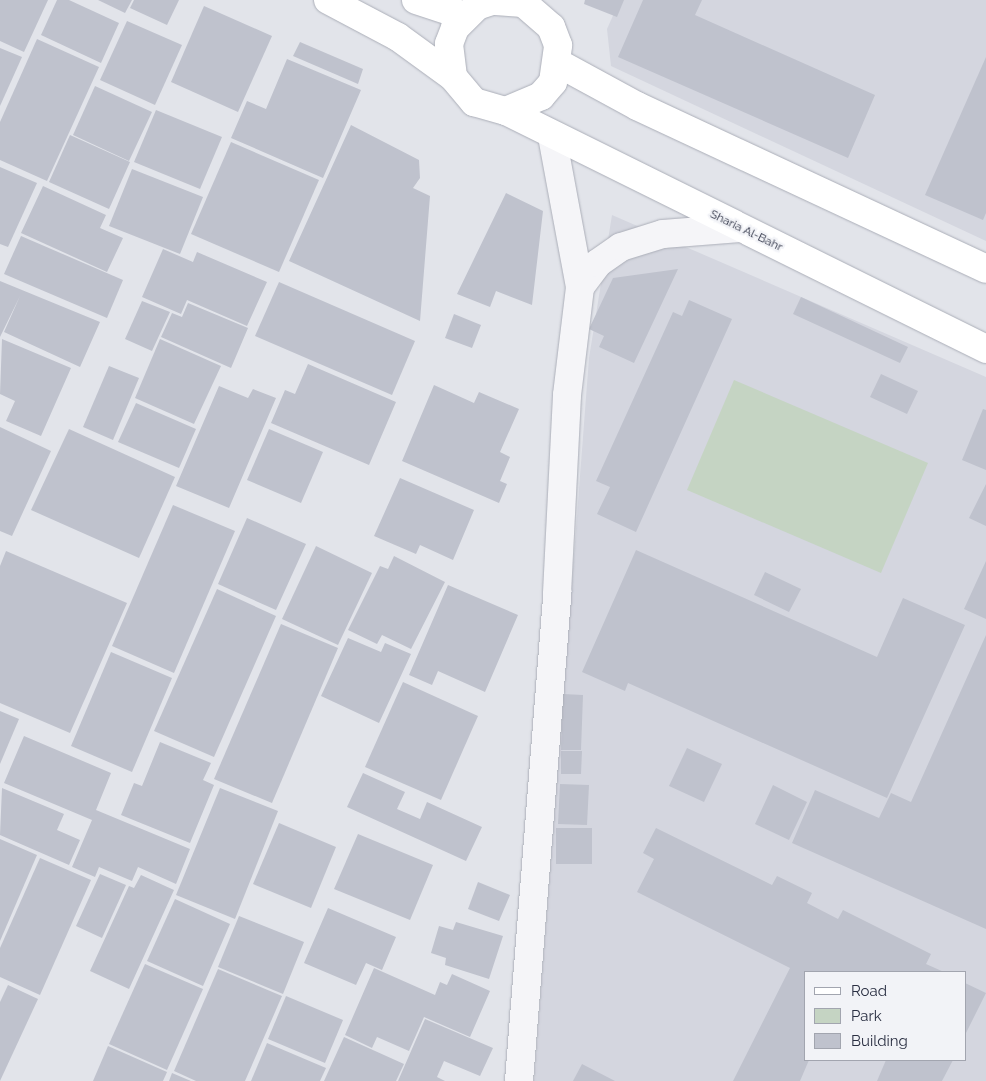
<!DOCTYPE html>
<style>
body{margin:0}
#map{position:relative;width:986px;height:1081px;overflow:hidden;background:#e2e4ea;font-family:Raleway,sans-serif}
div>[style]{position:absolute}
.built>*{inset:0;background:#d4d6df}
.green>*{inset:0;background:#c5d4c3}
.building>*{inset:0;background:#bfc2cd}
.roads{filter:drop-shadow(0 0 1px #abaeb8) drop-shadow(0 0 1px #abaeb8)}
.minor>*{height:28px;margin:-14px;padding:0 14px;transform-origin:14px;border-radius:14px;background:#f5f5f8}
.major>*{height:28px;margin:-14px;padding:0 14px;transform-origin:14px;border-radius:14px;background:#fff}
span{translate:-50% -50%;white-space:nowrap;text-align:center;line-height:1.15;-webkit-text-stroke:4.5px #f2f3f7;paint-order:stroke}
.street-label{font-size:12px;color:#2a2f42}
.legend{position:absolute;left:804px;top:971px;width:162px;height:90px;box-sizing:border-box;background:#f2f3f7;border:1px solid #a2a5af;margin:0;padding:6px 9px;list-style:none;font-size:15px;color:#2a2f42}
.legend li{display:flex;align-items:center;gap:10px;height:25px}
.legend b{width:25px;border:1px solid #a2a5af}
</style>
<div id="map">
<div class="built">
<div style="clip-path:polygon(620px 0,986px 0,986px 241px,611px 66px,607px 29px)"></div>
<div style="clip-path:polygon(evenodd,612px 215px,986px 377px,986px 1081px,534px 1081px,589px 358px,612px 215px,805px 972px,965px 972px,965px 1060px,805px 1060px,805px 972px)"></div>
</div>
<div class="green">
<div style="clip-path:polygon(734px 380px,928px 463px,881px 573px,687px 490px)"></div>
</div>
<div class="building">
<div style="clip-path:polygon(0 0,48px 0,24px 52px,0 41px)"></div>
<div style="clip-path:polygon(57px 0,69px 0,119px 23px,101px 63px,41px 35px)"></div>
<div style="clip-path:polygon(98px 0,132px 0,125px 13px)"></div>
<div style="clip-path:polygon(134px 0,179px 0,167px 25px,130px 8px)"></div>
<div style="clip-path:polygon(585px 0,624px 0,617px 17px,584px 4px)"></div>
<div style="clip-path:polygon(643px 0,702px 0,695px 15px,875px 95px,848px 158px,618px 57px)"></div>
<div style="clip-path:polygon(204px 6px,272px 36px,238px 112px,171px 82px)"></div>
<div style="clip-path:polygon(127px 21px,182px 45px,155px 105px,100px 80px)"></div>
<div style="clip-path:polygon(37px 39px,99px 67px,47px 181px,0 160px,0 122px)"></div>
<div style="clip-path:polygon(300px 42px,363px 69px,358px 84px,293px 56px)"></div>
<div style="clip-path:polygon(0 48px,22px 57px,0 106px)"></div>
<div style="clip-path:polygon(986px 57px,986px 213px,983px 220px,925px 195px)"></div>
<div style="clip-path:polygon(287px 59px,361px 90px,323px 178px,231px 138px,247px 101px,266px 109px)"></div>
<div style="clip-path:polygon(95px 86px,152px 112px,129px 161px,73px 135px)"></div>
<div style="clip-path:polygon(156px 110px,222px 137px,200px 189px,134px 162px)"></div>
<div style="clip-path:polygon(351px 125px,419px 160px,420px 178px,413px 188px,430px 196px,420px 321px,289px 261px)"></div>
<div style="clip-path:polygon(70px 135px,130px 162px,109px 209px,49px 182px)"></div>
<div style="clip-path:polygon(231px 142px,319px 180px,279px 272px,191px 234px)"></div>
<div style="clip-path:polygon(0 167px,37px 183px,8px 247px,0 244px)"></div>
<div style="clip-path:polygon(132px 169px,203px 197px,180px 254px,109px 226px)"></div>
<div style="clip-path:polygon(43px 186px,106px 215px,100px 228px,123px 238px,107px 272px,21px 233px)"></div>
<div style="clip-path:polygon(506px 193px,543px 211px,532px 305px,496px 291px,490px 307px,457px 294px)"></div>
<div style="clip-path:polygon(21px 236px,123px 280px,107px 318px,4px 274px)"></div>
<div style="clip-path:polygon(163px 249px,193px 262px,197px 252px,267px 282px,247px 326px,187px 300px,181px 314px,142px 297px)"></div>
<div style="clip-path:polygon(678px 269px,634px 363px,599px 347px,604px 336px,589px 329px,613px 278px)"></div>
<div style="clip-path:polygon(0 281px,100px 322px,80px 367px,4px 332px,20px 296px,0 337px)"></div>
<div style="clip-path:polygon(279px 282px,415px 341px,392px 395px,255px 336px)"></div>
<div style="clip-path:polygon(801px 297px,908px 347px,900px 363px,793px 314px)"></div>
<div style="clip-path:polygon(689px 300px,732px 319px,636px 532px,597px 514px,610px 487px,596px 481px,673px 312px,682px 316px)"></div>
<div style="clip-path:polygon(142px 301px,170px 312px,152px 351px,125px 339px)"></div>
<div style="clip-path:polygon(188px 303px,248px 328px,231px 368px,161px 337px,172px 313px,182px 317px)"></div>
<div style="clip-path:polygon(454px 314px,481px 325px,472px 348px,445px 338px)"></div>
<div style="clip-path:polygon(2px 339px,71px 368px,41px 436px,6px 421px,15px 401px,0 394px)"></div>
<div style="clip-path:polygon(160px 339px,221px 366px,194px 424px,135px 398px)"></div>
<div style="clip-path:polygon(308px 364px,396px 402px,369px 465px,271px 423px,285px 390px,295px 394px)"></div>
<div style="clip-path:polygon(109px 366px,139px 378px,113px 440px,83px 427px)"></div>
<div style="clip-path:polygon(881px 374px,918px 391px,907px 414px,870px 397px)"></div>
<div style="clip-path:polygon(434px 385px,474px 403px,479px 392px,519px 409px,500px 452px,510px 457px,500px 481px,507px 484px,499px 503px,402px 461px)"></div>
<div style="clip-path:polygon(219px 386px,248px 398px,253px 389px,276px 398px,229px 508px,176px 486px)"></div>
<div style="clip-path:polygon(136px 403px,196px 429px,179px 468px,118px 442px)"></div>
<div style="clip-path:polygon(983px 409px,986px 410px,986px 470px,962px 460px)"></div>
<div style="clip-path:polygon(0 427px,51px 451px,12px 536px,0 531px)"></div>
<div style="clip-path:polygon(69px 429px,175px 477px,139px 558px,31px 510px)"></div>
<div style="clip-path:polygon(269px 429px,323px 452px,301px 503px,247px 480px)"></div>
<div style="clip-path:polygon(400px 478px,474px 510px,453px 560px,420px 545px,416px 554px,374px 536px)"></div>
<div style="clip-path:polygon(986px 484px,986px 526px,969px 518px)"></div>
<div style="clip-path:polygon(173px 505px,235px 531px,174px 673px,112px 646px)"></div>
<div style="clip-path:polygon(247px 518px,306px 544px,276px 610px,218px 584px)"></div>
<div style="clip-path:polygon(316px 546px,372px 573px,338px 645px,282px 619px)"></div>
<div style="clip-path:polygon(636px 550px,877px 657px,903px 598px,965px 625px,887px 798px,628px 683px,625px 691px,582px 672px)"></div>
<div style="clip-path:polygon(6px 551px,127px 603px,70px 733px,0 703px,0 566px)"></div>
<div style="clip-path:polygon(394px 556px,445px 582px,411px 649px,382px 635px,377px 644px,348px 630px,380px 566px,388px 569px)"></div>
<div style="clip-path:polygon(986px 561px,986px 619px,964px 609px)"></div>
<div style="clip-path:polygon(765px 572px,801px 589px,789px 612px,754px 595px)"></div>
<div style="clip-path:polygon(448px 585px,518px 615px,485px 692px,438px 671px,432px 685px,409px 675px)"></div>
<div style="clip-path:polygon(217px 589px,276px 616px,214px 757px,154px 731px)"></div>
<div style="clip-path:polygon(281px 624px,338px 648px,272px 803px,214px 779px)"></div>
<div style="clip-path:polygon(986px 635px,986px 929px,792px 843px,815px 790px,879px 818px,891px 793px,911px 802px)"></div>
<div style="clip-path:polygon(348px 638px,381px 652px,385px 643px,411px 654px,379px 723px,321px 696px)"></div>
<div style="clip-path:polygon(111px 652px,172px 678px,132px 772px,71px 746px)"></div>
<div style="clip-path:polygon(403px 682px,478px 716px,441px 800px,365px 767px)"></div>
<div style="clip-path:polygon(563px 694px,583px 695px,581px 750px,561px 750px)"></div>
<div style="clip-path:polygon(0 711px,19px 719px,0 764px)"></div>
<div style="clip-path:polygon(24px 736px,111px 773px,96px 810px,190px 849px,176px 884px,138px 867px,132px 881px,99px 867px,95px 877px,72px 867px,92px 820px,4px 783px)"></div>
<div style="clip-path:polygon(160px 742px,211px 763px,203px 780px,214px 785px,190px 843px,121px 815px,134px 783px,142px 786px)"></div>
<div style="clip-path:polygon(687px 748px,722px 764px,704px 802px,669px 786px)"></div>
<div style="clip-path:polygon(561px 751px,582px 751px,581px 774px,561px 774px)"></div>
<div style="clip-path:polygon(363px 773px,405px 792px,397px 809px,420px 819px,427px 802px,482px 827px,466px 861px,347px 807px)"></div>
<div style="clip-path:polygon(560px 784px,589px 785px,587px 825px,558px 824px)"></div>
<div style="clip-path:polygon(773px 785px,807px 802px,789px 840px,755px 824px)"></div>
<div style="clip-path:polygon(2px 788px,64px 814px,57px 830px,80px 840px,69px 865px,0 835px)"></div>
<div style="clip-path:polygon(220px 788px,278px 811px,235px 919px,176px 895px)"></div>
<div style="clip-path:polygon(279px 823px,336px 847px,311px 908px,253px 884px)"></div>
<div style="clip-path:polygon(556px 828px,592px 828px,592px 864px,556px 864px)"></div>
<div style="clip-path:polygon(656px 828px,772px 885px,777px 876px,812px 893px,807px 903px,838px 919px,843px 910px,931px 954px,926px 964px,944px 972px,805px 972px,805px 1060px,809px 1060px,800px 1081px,733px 1081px,790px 968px,637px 892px,654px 859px,643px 853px)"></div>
<div style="clip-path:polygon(358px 834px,433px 865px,410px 920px,334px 889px)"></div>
<div style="clip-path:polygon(0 839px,37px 855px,0 941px)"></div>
<div style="clip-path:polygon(40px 858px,91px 880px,40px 995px,0 977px,0 948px)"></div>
<div style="clip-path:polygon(100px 874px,126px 885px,102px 938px,76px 926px)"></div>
<div style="clip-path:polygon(141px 875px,174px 890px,129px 989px,90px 971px,129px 886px,134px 888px)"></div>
<div style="clip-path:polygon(478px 882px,510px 895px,499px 921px,468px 909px)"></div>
<div style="clip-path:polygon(175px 899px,230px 924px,203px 986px,147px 961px)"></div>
<div style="clip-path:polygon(328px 908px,396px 937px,382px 970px,366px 963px,356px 985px,304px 963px)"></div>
<div style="clip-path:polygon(239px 916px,304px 942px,283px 994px,218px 967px)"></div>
<div style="clip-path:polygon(456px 922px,503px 936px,489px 979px,445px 965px,446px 958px,431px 953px,439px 926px,453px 930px)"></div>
<div style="clip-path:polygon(145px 964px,203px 989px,167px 1070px,109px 1044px)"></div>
<div style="clip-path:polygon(374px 968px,435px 995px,440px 982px,447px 985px,452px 974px,490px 991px,470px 1037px,424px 1017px,409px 1051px,377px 1037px,372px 1048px,345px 1035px)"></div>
<div style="clip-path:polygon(218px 969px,282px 996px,245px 1081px,196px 1081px,174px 1071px)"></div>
<div style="clip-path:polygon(965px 983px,986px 993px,965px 1035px)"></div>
<div style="clip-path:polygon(8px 985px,38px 999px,0 1081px,0 1002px)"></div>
<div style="clip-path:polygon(286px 996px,343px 1020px,325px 1063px,268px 1039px)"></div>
<div style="clip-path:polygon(425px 1019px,493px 1048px,480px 1076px,444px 1061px,437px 1077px,445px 1081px,398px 1081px)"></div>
<div style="clip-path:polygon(344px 1037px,404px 1064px,396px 1081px,324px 1081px)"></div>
<div style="clip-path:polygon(267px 1043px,326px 1068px,320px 1081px,251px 1081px)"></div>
<div style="clip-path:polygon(108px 1046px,167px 1072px,163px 1081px,93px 1081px)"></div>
<div style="clip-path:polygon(886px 1060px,953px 1060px,942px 1081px,877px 1081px)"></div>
<div style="clip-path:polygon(582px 1064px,615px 1081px,573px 1081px)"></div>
<div style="clip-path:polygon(172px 1073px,191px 1081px,169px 1081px)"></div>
</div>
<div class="roads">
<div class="minor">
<div style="left:580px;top:287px;width:30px;rotate:-53deg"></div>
<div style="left:598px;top:263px;width:28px;rotate:-35deg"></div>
<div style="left:621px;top:247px;width:44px;rotate:-17.2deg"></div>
<div style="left:663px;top:234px;width:77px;rotate:-4.5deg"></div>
<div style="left:519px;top:1081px;width:489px;rotate:-85.5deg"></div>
<div style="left:557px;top:593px;width:198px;rotate:-87.1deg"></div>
<div style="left:567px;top:395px;width:109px;rotate:-83.1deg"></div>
<div style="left:580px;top:287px;width:154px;rotate:-100.5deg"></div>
</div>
<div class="major">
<div style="left:328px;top:0;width:79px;rotate:27.9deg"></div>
<div style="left:398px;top:37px;width:68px;rotate:36deg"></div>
<div style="left:453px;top:77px;width:33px;rotate:50deg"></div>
<div style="left:474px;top:102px;width:33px;rotate:16deg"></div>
<div style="left:506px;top:111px;width:38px;rotate:-23deg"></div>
<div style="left:541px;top:96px;width:18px;rotate:-49deg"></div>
<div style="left:553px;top:82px;width:37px;rotate:-82deg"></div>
<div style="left:558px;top:45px;width:19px;rotate:-111deg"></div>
<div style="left:551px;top:27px;width:37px;rotate:-139deg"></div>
<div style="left:523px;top:3px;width:31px;rotate:-176deg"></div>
<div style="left:492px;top:1px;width:16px;rotate:162deg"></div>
<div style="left:477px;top:6px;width:31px;rotate:135deg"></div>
<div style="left:455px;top:28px;width:17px;rotate:111deg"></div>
<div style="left:449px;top:44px;width:33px;rotate:83deg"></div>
<div style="left:416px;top:0;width:52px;rotate:18.1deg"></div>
<div style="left:558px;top:63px;width:90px;rotate:28.6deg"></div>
<div style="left:637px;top:106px;width:385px;rotate:25deg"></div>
<div style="left:506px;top:111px;width:536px;rotate:26.37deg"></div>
</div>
</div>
<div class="street-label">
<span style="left:746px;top:231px;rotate:26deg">Sharia Al-Bahr</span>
</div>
<ul class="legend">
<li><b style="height:6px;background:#fff"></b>Road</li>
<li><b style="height:14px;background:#c5d4c3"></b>Park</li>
<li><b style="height:14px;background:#bfc2cd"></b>Building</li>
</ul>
</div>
